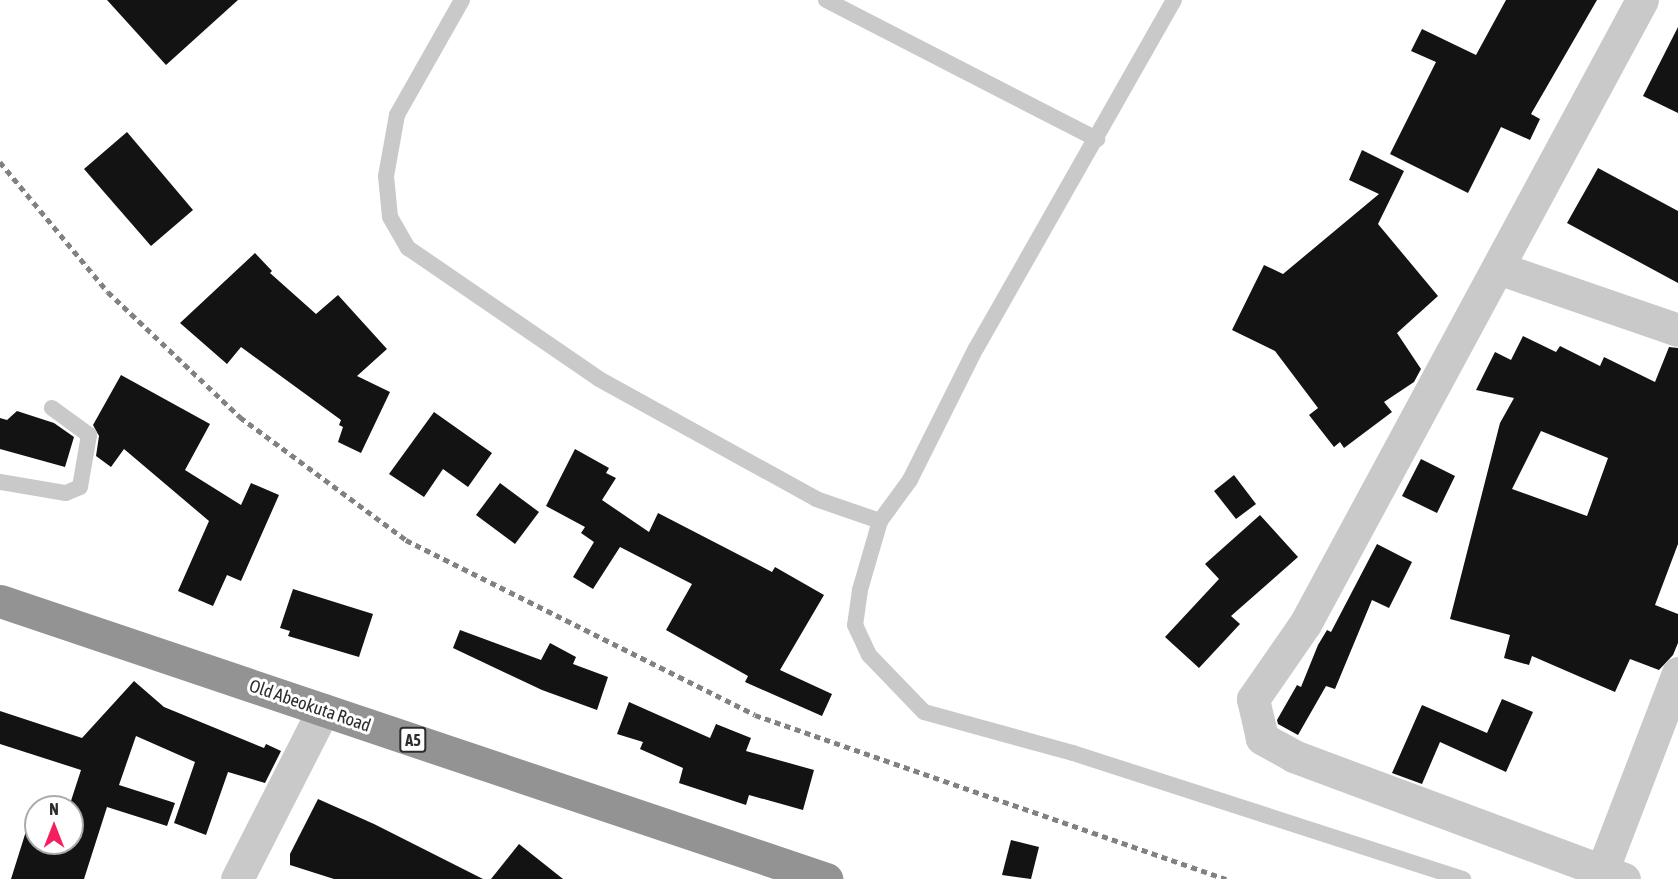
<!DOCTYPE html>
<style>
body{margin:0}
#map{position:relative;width:1678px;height:879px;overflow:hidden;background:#fff;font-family:"Asap Condensed",sans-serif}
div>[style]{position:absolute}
.building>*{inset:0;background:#131313}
.lane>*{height:16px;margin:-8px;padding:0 8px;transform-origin:8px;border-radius:8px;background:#c9c9c9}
.street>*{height:33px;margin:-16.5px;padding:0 16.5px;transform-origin:16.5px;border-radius:16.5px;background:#c9c9c9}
.highway>*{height:33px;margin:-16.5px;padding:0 16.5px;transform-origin:16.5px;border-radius:16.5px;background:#939393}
.rail>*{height:4.5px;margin-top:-2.25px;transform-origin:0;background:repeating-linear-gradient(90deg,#818181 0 6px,transparent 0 10.5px)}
span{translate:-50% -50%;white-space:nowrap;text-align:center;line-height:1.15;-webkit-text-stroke:6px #fff;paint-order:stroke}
.shield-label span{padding:2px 4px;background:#fff;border:2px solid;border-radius:4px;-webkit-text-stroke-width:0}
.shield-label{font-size:16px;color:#2c2c2c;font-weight:700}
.street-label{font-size:18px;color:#2c2c2c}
.north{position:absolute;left:24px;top:795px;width:60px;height:60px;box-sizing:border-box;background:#fff;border:2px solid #ababab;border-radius:50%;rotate:0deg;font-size:16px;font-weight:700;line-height:24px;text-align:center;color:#2c2c2c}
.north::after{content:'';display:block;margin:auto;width:21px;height:27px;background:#f31f5f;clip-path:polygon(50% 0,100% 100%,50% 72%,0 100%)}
</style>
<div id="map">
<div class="building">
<div style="clip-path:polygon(107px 0,238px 0,166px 65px)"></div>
<div style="clip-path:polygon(1506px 0,1597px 0,1531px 114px,1540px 119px,1530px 140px,1501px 127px,1468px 193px,1390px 154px,1436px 62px,1411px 51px,1422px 29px,1476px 55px)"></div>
<div style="clip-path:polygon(1678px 27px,1678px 113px,1643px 96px)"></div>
<div style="clip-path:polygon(127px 132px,193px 210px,151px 246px,84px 169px)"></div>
<div style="clip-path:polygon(1362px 150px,1404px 171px,1378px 224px,1438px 296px,1397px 333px,1421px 369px,1414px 382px,1384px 402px,1392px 412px,1344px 448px,1340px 442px,1334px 447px,1309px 415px,1318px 408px,1275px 351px,1232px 330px,1264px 265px,1283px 274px,1379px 194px,1349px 180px)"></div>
<div style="clip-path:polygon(1598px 168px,1678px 211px,1678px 283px,1567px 223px)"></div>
<div style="clip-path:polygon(255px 253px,272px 271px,270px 273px,316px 314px,338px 295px,387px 349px,357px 376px,390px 392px,361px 453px,338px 442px,343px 427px,339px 425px,341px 420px,241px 347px,227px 364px,180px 323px)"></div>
<div style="clip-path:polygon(evenodd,1523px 336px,1556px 352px,1560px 346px,1600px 366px,1604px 357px,1655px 382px,1669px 347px,1678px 348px,1678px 544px,1655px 605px,1678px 614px,1678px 643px,1673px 655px,1659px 670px,1630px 659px,1615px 692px,1532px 656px,1529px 665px,1504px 658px,1510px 635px,1450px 619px,1500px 423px,1514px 398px,1476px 390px,1495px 352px,1511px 360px,1523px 336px,1541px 431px,1608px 458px,1587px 516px,1512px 489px,1541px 431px)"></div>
<div style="clip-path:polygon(121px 375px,210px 424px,185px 470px,241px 505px,251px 483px,279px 495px,241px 581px,227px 575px,213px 606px,178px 591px,209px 521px,124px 449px,111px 467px,96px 456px,99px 436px,93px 425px)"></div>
<div style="clip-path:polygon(17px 411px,54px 423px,74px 437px,65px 467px,0 449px,0 418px,7px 420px)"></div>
<div style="clip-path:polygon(434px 412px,492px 453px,468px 487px,443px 469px,424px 497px,389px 474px)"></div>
<div style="clip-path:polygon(575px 449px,609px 468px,606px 473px,616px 478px,602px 500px,649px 532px,658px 513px,772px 572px,775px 567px,824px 595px,780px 670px,832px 694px,822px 716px,745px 682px,748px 676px,666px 630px,692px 584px,620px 547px,593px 589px,573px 577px,594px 542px,581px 533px,585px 527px,546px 506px)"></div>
<div style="clip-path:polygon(1421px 459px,1455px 476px,1437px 513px,1402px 496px)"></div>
<div style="clip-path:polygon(1234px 475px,1256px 504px,1236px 519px,1214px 491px)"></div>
<div style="clip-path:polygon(500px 483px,539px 512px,515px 544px,476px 515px)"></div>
<div style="clip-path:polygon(1260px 515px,1298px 557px,1231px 616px,1240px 624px,1199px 668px,1165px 637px,1219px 579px,1205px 564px)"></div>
<div style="clip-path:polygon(1377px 544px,1412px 562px,1389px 608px,1372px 600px,1335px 689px,1326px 686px,1298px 735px,1278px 724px,1277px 720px,1297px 685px,1301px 687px,1318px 645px,1327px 630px,1331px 632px)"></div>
<div style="clip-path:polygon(293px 589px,373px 614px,359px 657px,288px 636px,290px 631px,280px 628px)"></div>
<div style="clip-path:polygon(460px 630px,541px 660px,550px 643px,576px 657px,573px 664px,608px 677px,597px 710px,542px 690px,453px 648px)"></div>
<div style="clip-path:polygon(134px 681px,164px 707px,264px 748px,266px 744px,281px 751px,265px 783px,228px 772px,206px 835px,174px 823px,195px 762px,136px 736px,119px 785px,175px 803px,167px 826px,107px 807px,84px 879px,11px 879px,27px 828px,36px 831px,36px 843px,72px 843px,69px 807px,81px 770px,0 744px,0 711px,82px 738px)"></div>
<div style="clip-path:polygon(1502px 699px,1533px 712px,1506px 772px,1440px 742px,1422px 784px,1392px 773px,1422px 705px,1487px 733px)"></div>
<div style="clip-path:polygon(629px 702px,710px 738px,716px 724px,751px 738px,746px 751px,814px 770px,803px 810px,749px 795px,746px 805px,679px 783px,683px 768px,640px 749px,643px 742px,617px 734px)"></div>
<div style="clip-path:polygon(318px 799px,374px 824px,483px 879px,334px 879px,290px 865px,290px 854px)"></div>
<div style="clip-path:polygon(1011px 840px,1039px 847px,1031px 879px,1002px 875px)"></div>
<div style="clip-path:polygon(519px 844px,563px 879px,491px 879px)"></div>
</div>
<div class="lane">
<div style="left:462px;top:0;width:132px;rotate:119.5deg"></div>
<div style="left:397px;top:115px;width:62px;rotate:100.2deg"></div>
<div style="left:386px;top:176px;width:41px;rotate:84.4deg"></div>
<div style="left:390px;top:217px;width:36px;rotate:60deg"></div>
<div style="left:408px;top:248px;width:232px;rotate:34.4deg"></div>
<div style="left:599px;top:379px;width:248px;rotate:28.9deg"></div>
<div style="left:816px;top:499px;width:68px;rotate:19deg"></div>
<div style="left:826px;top:0;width:305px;rotate:27.2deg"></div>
<div style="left:1174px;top:0;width:400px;rotate:119.6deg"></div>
<div style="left:976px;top:348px;width:148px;rotate:116.6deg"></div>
<div style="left:910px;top:480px;width:51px;rotate:126.2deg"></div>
<div style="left:880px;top:521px;width:72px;rotate:106.2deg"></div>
<div style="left:860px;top:590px;width:35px;rotate:98deg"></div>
<div style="left:855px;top:625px;width:33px;rotate:65deg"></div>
<div style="left:869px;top:655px;width:79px;rotate:46deg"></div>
<div style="left:924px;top:712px;width:155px;rotate:15.4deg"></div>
<div style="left:1073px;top:753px;width:410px;rotate:17.9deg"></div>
<div style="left:0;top:482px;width:67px;rotate:9.5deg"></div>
<div style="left:66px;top:493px;width:15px;rotate:-23deg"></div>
<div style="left:80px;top:487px;width:53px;rotate:-80.2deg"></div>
<div style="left:89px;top:435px;width:46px;rotate:-143.9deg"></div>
</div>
<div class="street">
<div style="left:1498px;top:268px;width:190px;rotate:19deg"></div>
<div style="left:1602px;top:871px;width:212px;rotate:-69deg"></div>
<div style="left:237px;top:879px;width:190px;rotate:-63deg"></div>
<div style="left:1624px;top:879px;width:352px;rotate:-159.6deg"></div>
<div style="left:1294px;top:756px;width:37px;rotate:-151deg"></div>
<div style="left:1262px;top:738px;width:40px;rotate:-103deg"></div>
<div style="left:1253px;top:699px;width:91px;rotate:-55.3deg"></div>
<div style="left:1305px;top:624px;width:709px;rotate:-61.63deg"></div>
</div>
<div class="highway">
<div style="left:0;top:601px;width:872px;rotate:18.6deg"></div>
</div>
<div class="rail">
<div style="left:0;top:162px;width:169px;rotate:50.3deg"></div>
<div style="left:108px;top:292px;width:182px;rotate:43.4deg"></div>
<div style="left:240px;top:417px;width:207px;rotate:36.5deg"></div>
<div style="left:406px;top:540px;width:390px;rotate:26.6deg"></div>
<div style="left:755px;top:715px;width:499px;rotate:19.2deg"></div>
</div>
<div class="shield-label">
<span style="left:413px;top:740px">A5</span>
</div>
<div class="street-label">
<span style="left:310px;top:706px;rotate:19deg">Old Abeokuta Road</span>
</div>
<div class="north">N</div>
</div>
